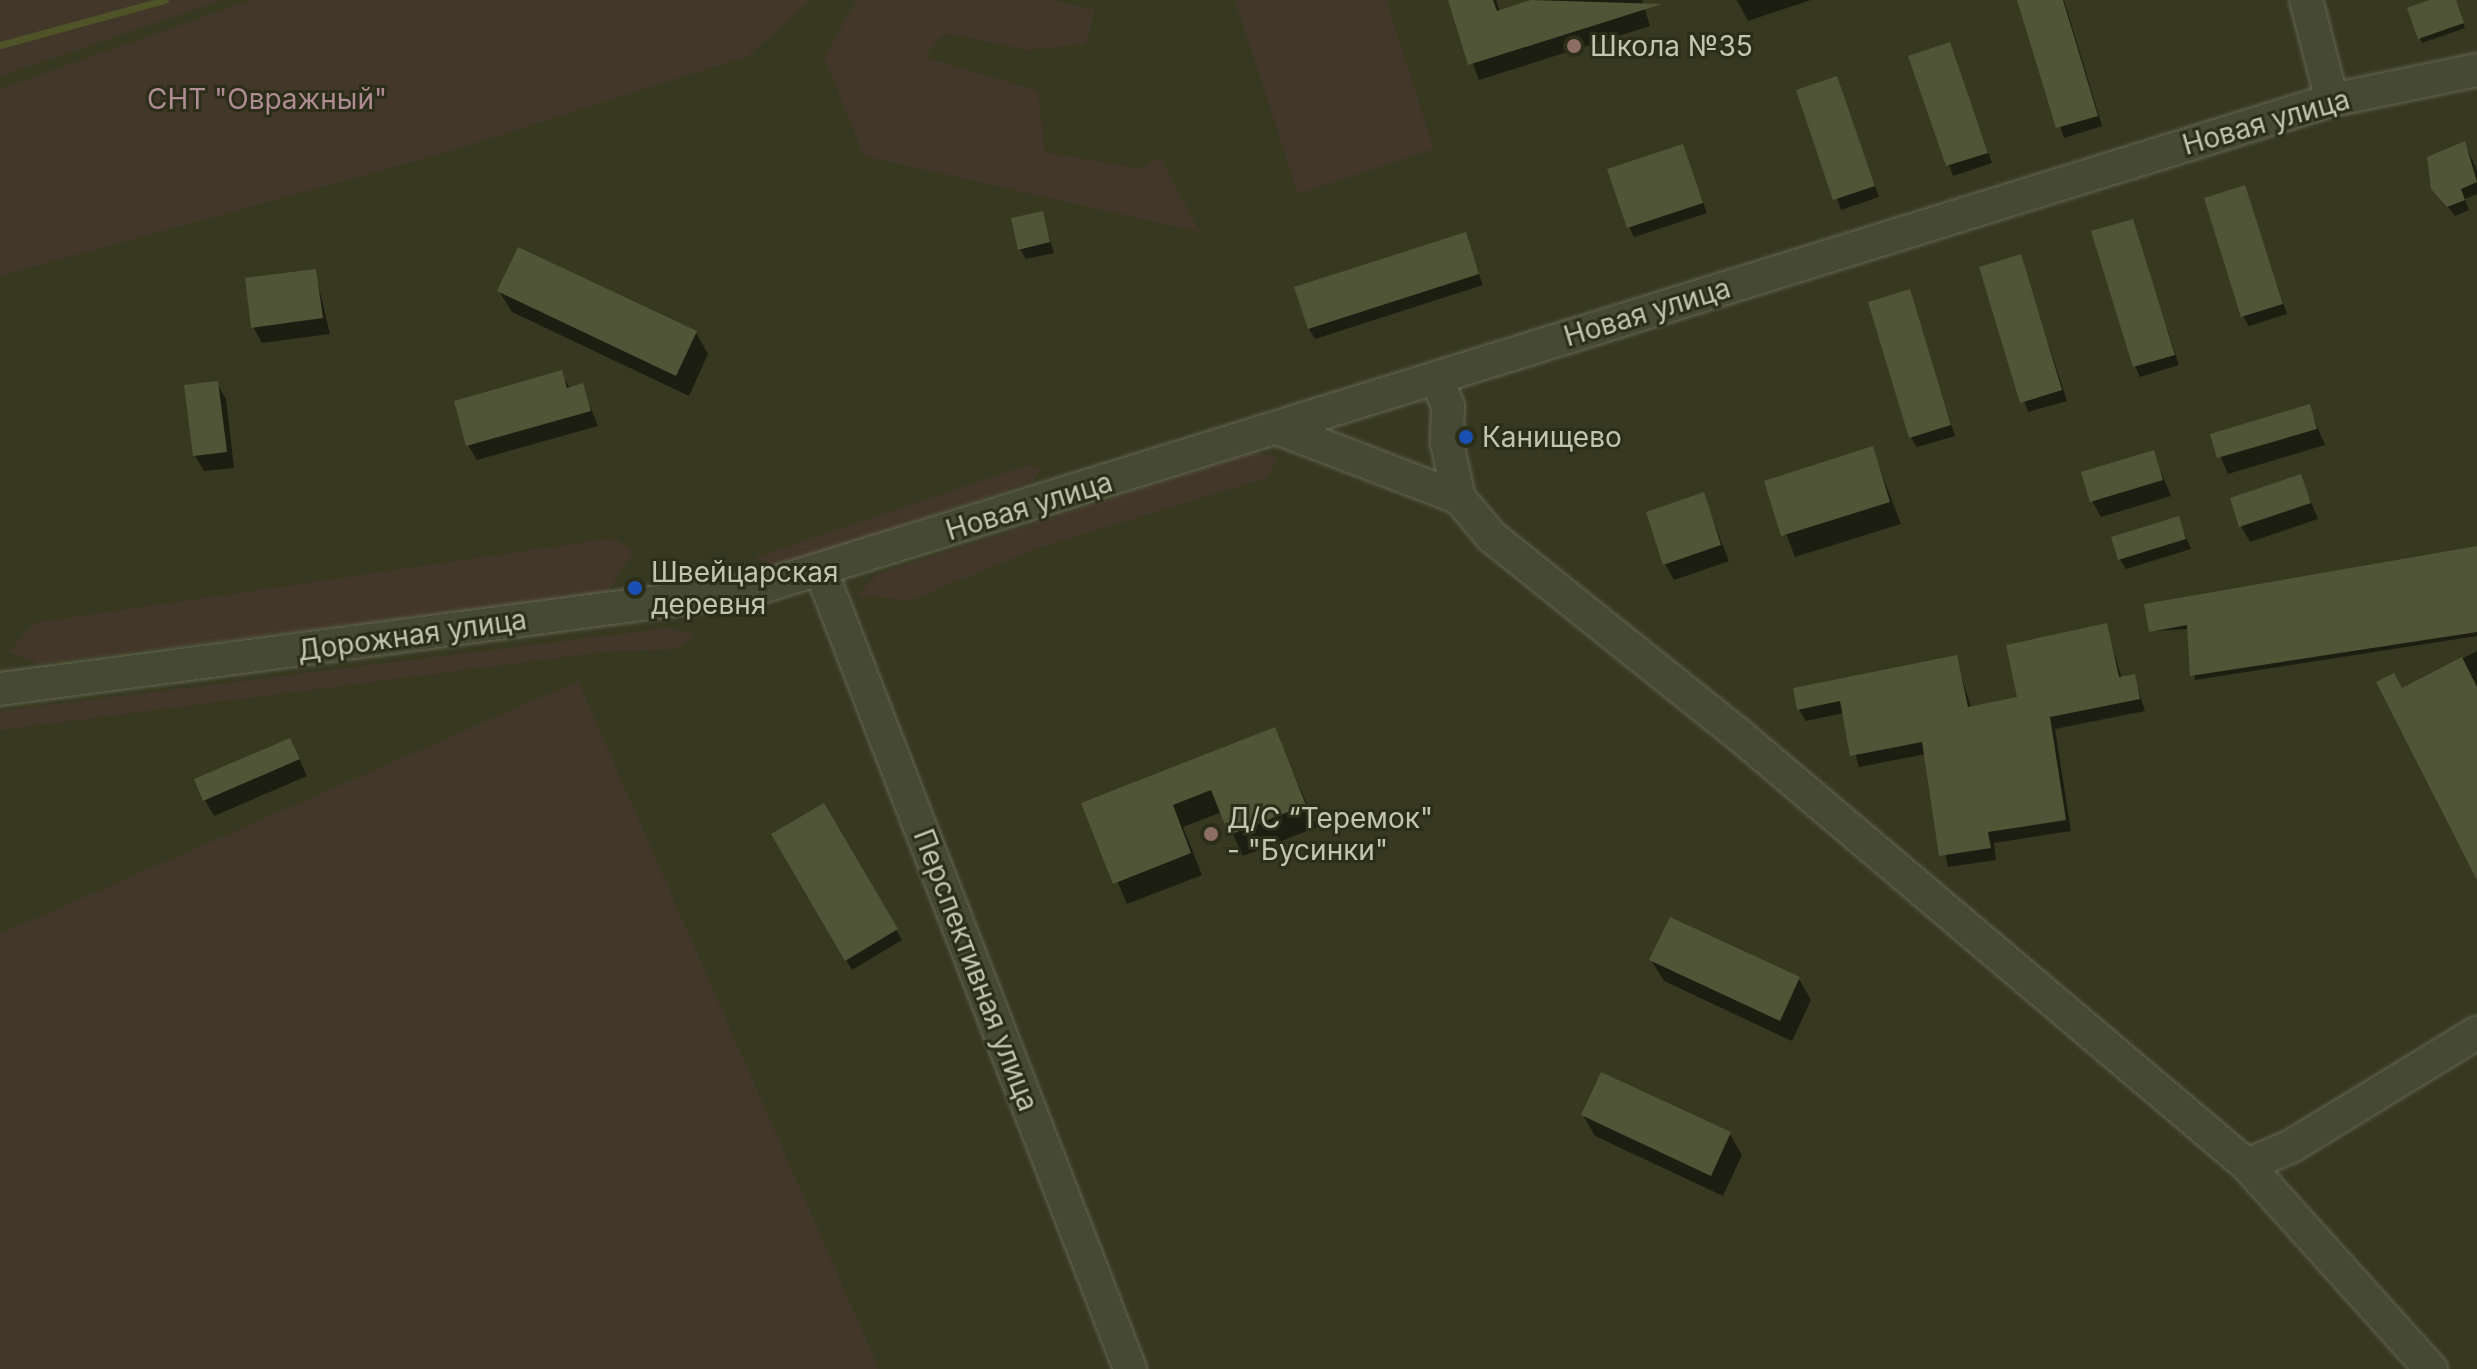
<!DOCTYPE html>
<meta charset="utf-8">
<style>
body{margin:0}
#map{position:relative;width:2477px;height:1369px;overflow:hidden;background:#363920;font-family:Inter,sans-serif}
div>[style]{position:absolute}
.green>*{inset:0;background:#43372a}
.shadow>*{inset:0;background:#0007}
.stream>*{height:7px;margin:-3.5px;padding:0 3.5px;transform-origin:3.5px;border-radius:3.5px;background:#4e5328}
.building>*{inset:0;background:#515537}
.roads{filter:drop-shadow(0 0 2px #646751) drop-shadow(0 0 2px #646751)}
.minor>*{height:32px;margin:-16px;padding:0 16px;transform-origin:16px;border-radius:16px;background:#464933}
.dots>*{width:22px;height:22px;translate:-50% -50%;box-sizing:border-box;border:4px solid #2b2e19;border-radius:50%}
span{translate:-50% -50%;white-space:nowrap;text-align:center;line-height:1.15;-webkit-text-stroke:6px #2b2e19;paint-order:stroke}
.poi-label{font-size:28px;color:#c2c6ae}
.left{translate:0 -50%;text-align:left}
.park-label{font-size:28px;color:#b18b94}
.street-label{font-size:28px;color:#c2c6ae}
</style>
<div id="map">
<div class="green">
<div style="clip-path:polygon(0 0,223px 0,0 76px)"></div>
<div style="clip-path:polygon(251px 0,811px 0,748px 56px,441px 154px,0 276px,0 89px)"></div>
<div style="clip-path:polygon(857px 0,1052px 0,1095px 10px,1086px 44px,1026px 50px,945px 33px,924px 57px,1038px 91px,1045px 152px,1140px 169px,1160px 157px,1200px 232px,864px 156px,824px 57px)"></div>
<div style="clip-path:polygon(1235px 0,1386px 0,1434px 149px,1298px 194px)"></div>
<div style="clip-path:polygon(1255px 452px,1278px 457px,1266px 478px,1038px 548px,911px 600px,857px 596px,877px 574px)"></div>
<div style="clip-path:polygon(1028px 465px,1041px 469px,1032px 482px,780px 566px,753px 558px)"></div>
<div style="clip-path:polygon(614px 538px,634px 551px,608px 592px,38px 664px,9px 652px,34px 623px)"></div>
<div style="clip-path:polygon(670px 628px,694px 636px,677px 649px,611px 651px,0 730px,0 711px)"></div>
<div style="clip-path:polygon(578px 681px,879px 1369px,0 1369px,0 934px)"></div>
</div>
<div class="shadow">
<div style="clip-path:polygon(1450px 0,1496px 0,1500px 12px,1537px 0,1642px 0,1650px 26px,1479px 80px)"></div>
<div style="clip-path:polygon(1737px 0,1811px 0,1748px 21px)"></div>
<div style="clip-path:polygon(2019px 0,2064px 0,2102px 126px,2064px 138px)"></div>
<div style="clip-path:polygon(2435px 0,2455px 0,2465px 28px,2422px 43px,2410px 9px)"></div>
<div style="clip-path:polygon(1949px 44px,1992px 163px,1953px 176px,1911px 57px)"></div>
<div style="clip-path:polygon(1837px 78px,1879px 197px,1841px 210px,1798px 91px)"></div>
<div style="clip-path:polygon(2465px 144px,2477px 170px,2477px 194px,2465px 199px,2469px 210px,2455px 216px,2433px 188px)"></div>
<div style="clip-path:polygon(1682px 147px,1707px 213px,1634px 237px,1629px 227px)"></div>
<div style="clip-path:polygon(2244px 188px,2287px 314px,2249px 326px,2243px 316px)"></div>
<div style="clip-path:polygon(1042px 213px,1054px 253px,1026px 259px,1020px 249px)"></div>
<div style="clip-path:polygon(2132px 221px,2179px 365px,2140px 377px,2135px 366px)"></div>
<div style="clip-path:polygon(1465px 235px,1483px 285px,1315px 339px,1309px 329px)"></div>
<div style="clip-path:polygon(2020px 256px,2067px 401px,2028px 412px,1981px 268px)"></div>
<div style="clip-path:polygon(315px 271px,330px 334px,262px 343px,253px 327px)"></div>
<div style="clip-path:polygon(499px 291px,696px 333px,708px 354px,689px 396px,512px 312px)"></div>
<div style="clip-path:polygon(1909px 291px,1955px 436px,1917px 447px,1911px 437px)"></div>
<div style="clip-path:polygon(561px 372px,569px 387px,582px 386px,598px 426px,477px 460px,468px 445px)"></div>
<div style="clip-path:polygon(217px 383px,226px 399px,234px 468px,204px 471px,195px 456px)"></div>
<div style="clip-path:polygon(2309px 407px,2325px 445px,2228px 474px,2212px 436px)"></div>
<div style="clip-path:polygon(1872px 449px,1901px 524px,1795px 557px,1766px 482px)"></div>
<div style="clip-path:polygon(2153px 452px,2171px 496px,2101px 517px,2092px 501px)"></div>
<div style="clip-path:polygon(2301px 477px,2318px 519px,2250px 542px,2241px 526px)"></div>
<div style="clip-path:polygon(1703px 495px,1729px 561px,1674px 580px,1665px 564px)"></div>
<div style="clip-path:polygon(2178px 518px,2191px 549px,2126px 569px,2120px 559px)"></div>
<div style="clip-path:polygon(2477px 548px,2477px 636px,2195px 680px,2189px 629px,2151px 631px)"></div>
<div style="clip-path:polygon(2106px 626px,2122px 679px,2134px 676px,2145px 711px,2055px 729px,2071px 831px,1994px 843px,1996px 860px,1948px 867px,1926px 754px,1859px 767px,1844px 713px,1806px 721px,1799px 709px,1956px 657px,1971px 708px,2020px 699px)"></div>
<div style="clip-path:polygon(2477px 651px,2477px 866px,2401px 690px)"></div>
<div style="clip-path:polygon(1274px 729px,1317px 827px,1243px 856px,1222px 812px,1183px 827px,1202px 875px,1127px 904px,1084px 804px)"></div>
<div style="clip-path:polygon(298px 756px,307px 776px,214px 816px,205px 800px)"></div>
<div style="clip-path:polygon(824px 806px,902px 940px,852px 970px,773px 835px)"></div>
<div style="clip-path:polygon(1651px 960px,1799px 979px,1811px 1000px,1792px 1041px,1664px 981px)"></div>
<div style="clip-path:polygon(1583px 1115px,1730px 1134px,1742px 1155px,1723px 1196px,1595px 1136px)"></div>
</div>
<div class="stream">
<div style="left:0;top:45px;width:171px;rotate:-15.3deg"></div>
</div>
<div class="building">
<div style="clip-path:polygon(1448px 0,1493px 0,1497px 11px,1531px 0,1662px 4px,1468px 65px)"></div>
<div style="clip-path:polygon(2017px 0,2063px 0,2098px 116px,2056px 128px)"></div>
<div style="clip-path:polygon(2429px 0,2456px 0,2464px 23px,2418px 39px,2407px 8px)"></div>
<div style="clip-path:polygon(1950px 42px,1988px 153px,1946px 166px,1908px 56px)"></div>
<div style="clip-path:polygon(1837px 76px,1875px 186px,1833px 200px,1796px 90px)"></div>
<div style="clip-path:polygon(2465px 141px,2477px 182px,2461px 189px,2465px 200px,2447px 207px,2431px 189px,2427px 157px)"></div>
<div style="clip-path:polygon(1683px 144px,1703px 203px,1627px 228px,1607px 169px)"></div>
<div style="clip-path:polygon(2245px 185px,2283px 304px,2241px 317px,2204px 198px)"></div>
<div style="clip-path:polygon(1043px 211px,1050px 242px,1018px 250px,1011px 218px)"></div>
<div style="clip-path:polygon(2133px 219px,2175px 355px,2133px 367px,2091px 231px)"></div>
<div style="clip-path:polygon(1466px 232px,1479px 274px,1308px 329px,1294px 287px)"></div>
<div style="clip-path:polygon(518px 247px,697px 331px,676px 376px,497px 291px)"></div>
<div style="clip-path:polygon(2021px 254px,2062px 390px,2020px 403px,1979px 267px)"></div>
<div style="clip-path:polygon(316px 269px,323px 318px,251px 328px,245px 278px)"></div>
<div style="clip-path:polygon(1910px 289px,1951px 425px,1909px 438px,1868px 302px)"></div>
<div style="clip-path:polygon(562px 370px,567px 388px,583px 383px,591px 411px,466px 446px,454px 401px)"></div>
<div style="clip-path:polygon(218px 381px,227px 452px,193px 456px,184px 385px)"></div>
<div style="clip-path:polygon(2310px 404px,2317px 429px,2217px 458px,2210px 434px)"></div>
<div style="clip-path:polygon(1873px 446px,1890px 502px,1781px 536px,1764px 481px)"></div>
<div style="clip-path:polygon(2154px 450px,2163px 480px,2090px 502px,2081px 472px)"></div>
<div style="clip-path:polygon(2301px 474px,2311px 503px,2239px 527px,2230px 498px)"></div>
<div style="clip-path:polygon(1704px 492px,1721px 545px,1663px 565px,1646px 512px)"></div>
<div style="clip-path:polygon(2179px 516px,2186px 539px,2118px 560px,2111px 537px)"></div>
<div style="clip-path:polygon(2477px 546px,2477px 632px,2190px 676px,2187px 625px,2149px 632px,2144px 604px)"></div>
<div style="clip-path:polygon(2107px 623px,2119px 677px,2135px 674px,2140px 699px,2050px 717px,2066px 820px,1988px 832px,1991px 848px,1939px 856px,1922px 742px,1850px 756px,1840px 701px,1797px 710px,1793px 688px,1957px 655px,1968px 707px,2017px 697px,2006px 645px)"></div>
<div style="clip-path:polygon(2462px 657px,2477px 687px,2477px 880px,2376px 682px,2394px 673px,2402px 688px)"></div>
<div style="clip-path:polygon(1275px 727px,1306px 805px,1229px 835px,1211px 790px,1173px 805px,1191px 853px,1113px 884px,1081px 803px)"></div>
<div style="clip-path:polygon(290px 738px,300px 759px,203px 801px,194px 779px)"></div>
<div style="clip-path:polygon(824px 803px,898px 929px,845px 961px,771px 834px)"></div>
<div style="clip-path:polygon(1670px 917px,1800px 977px,1780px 1021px,1649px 960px)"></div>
<div style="clip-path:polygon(1601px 1072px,1731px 1132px,1711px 1176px,1581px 1115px)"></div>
</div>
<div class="roads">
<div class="minor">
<div style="left:2306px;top:0;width:103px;rotate:75.4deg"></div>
<div style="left:1436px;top:378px;width:30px;rotate:67deg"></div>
<div style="left:1448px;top:406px;width:37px;rotate:92deg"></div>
<div style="left:1447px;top:443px;width:56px;rotate:77.7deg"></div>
<div style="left:1277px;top:428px;width:195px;rotate:21deg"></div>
<div style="left:1459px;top:498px;width:51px;rotate:49.8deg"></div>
<div style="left:1492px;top:537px;width:315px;rotate:38.7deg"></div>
<div style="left:1738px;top:734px;width:667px;rotate:40.26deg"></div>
<div style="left:2247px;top:1165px;width:47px;rotate:-22.7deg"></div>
<div style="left:2290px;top:1147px;width:219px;rotate:-31.4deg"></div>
<div style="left:821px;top:571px;width:856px;rotate:68.83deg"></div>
<div style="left:0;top:689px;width:762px;rotate:-7.54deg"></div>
<div style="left:755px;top:589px;width:1651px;rotate:-17.23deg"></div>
<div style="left:2332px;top:100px;width:148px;rotate:-11.7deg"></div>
<div style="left:2247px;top:1165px;width:275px;rotate:48deg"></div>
</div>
</div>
<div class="dots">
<div style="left:1574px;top:46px;background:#8d6e63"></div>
<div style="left:1466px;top:437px;background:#1a4fb4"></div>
<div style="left:635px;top:588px;background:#1a4fb4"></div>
<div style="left:1211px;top:834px;background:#8d6e63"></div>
</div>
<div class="poi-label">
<span class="left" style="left:1590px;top:46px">Школа №35</span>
<span class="left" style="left:1482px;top:437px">Канищево</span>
<span class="left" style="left:651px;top:588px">Швейцарская<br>деревня</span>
<span class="left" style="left:1227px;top:834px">Д/С “Теремок"<br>- "Бусинки"</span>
</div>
<div class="park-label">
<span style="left:267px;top:99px">СНТ "Овражный"</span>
</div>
<div class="street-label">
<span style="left:2266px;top:122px;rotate:-16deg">Новая улица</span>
<span style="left:1647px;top:312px;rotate:-17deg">Новая улица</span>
<span style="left:1029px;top:506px;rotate:-17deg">Новая улица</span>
<span style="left:412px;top:635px;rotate:-8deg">Дорожная улица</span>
<span style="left:976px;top:970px;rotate:69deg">Перспективная улица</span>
</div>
</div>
